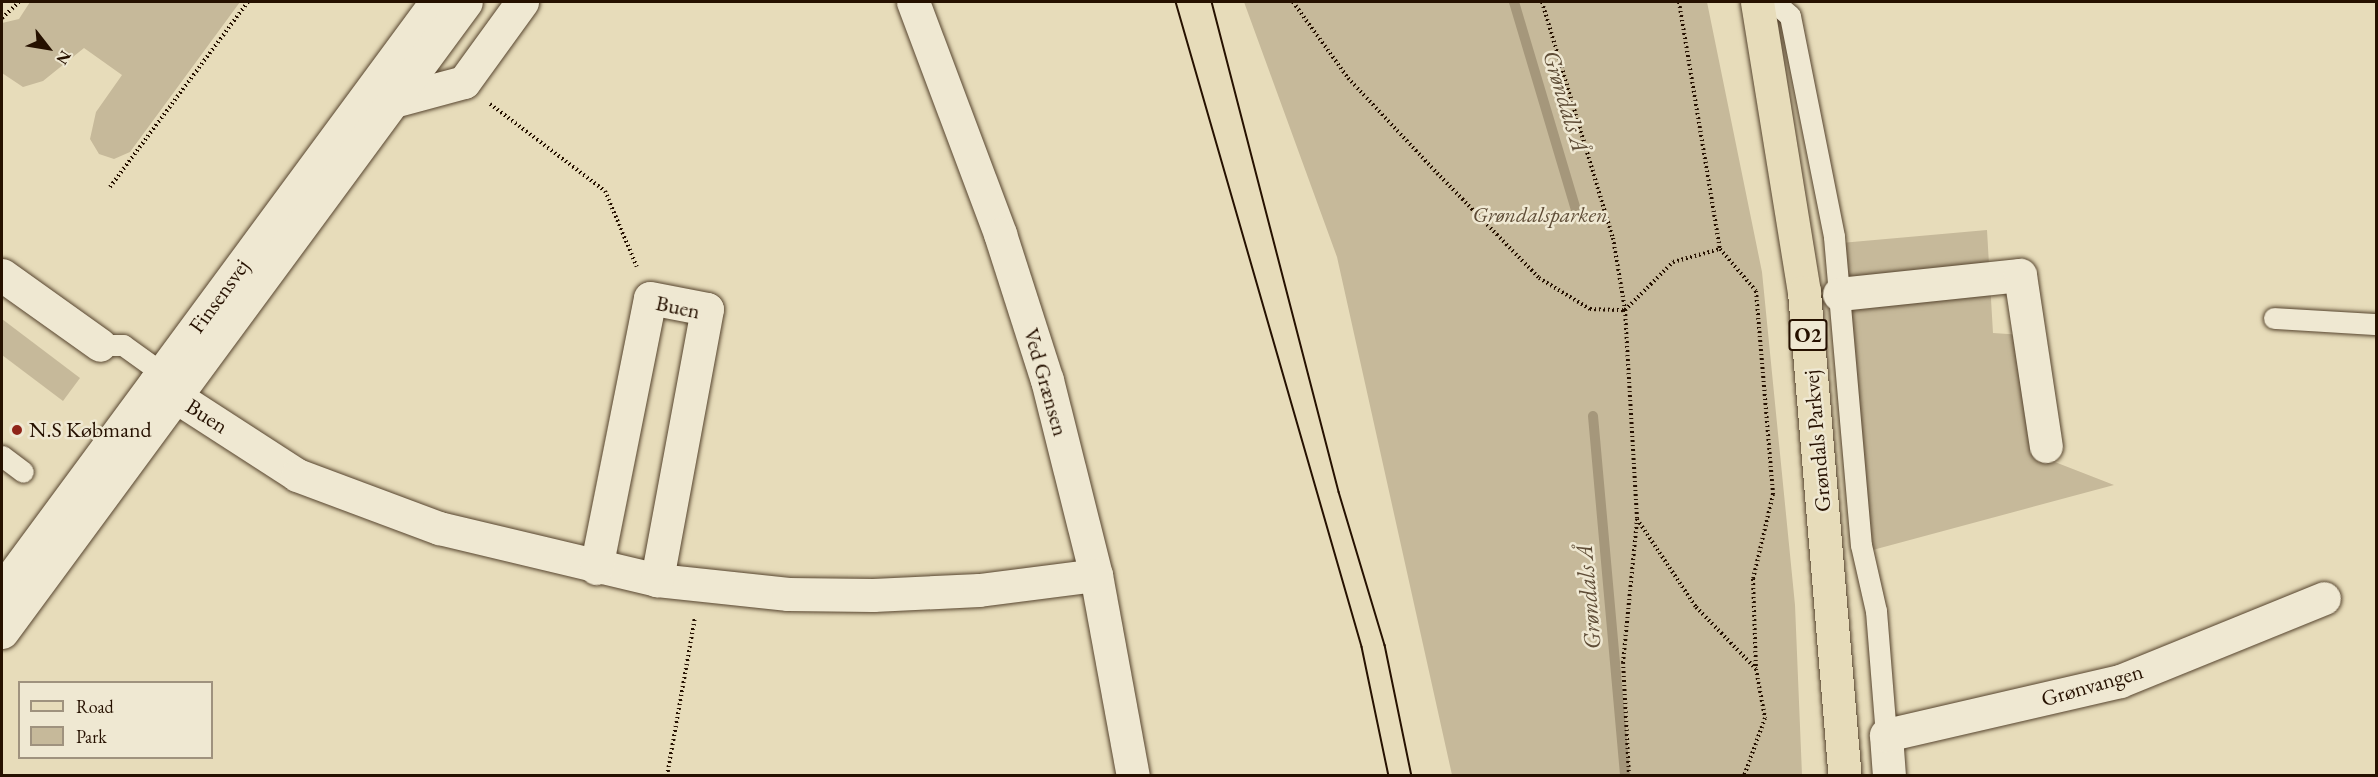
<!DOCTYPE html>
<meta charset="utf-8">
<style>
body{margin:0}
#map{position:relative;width:2378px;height:777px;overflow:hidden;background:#e7dcba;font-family:"EB Garamond",serif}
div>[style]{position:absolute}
.green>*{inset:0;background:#c6b99a}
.stream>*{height:10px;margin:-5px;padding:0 5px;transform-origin:5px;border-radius:5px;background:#a5977b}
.path>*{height:4px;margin-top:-2px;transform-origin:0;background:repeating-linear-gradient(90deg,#261100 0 1.5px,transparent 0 4.5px)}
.roads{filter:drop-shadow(0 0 2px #56442e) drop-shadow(0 0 2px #56442e)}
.lane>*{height:21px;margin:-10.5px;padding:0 10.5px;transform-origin:10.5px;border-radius:10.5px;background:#efe8d2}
.street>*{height:33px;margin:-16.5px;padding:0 16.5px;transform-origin:16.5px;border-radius:16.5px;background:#efe8d2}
.secondary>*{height:33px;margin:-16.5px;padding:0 16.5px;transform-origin:16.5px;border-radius:16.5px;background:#efe8d2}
.primary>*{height:33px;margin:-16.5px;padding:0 16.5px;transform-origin:16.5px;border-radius:16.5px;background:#e7dcba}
.tram>*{height:1.5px;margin:-0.75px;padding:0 0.75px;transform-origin:0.75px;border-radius:0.75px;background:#261100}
.dots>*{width:16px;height:16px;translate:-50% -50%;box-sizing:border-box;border:3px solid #efe8d2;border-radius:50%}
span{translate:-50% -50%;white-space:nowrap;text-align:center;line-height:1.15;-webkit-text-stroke:5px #efe8d2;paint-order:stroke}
.shield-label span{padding:2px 4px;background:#efe8d2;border:2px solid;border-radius:4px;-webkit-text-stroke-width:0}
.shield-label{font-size:21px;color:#261100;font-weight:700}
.park-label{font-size:22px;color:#5e4c36;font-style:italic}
.street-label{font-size:22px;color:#261100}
.poi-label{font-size:22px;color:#261100}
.left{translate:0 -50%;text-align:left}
.water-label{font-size:24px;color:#5f4d37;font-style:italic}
.frame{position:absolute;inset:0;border:3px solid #261100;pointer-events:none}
.legend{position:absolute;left:18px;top:681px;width:195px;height:78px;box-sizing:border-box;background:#efe8d2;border:2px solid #9f927e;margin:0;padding:8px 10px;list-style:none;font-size:18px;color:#261100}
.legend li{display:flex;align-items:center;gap:12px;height:30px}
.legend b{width:30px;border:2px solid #9f927e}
.north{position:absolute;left:18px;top:18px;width:60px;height:60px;-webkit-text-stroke:4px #efe8d2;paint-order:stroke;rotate:121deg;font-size:16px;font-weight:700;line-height:24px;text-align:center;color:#261100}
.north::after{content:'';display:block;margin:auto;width:21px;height:27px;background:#261100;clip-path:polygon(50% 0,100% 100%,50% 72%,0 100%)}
</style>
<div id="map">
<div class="green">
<div style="clip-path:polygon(30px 2px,240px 2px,130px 152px,114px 159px,99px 154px,90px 139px,96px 112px,122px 75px,84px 48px,43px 81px,23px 87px,2px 73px,2px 23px,19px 19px)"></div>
<div style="clip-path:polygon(1244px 2px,1707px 2px,1762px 272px,1795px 605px,1802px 775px,1452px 775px,1337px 257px)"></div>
<div style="clip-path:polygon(1987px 230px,1993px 333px,2023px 335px,2042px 457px,2114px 485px,1869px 551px,1841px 243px)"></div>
<div style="clip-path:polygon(2px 319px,80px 378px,63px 401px,2px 355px)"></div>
</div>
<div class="stream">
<div style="left:1514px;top:2px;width:220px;rotate:73.4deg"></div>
<div style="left:1593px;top:416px;width:361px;rotate:84.9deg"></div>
</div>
<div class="path">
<div style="left:1293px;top:2px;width:94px;rotate:54.1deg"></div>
<div style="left:1348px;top:78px;width:130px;rotate:46.9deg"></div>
<div style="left:1437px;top:173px;width:146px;rotate:45.8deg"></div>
<div style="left:1539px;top:278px;width:60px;rotate:31.3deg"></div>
<div style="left:1590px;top:309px;width:35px;rotate:2deg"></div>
<div style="left:1625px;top:310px;width:68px;rotate:-45deg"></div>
<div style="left:1673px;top:262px;width:49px;rotate:-15.5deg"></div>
<div style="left:1542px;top:2px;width:246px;rotate:73.3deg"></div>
<div style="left:1613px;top:238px;width:73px;rotate:80.5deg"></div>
<div style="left:1625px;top:310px;width:209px;rotate:86.7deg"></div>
<div style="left:1637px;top:519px;width:106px;rotate:56.2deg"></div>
<div style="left:1696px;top:607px;width:86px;rotate:45.9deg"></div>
<div style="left:1679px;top:2px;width:250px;rotate:80.6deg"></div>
<div style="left:1720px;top:249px;width:55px;rotate:49.4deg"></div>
<div style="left:1756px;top:291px;width:204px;rotate:85.2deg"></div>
<div style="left:1773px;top:494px;width:87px;rotate:103.2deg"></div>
<div style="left:1753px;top:579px;width:90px;rotate:88.1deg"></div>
<div style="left:1756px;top:669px;width:50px;rotate:79.6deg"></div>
<div style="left:1765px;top:718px;width:62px;rotate:109.9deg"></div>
<div style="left:2px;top:18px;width:23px;rotate:-43deg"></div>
<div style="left:490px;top:104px;width:144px;rotate:37.1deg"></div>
<div style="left:605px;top:191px;width:82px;rotate:67.2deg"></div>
<div style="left:110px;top:187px;width:231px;rotate:-53.3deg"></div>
<div style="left:667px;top:776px;width:160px;rotate:-80deg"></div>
<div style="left:1629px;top:776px;width:113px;rotate:-93deg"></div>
<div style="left:1623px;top:663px;width:145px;rotate:-84.4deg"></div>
</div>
<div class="roads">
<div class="lane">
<div style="left:1774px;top:2px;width:21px;rotate:41deg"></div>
<div style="left:1790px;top:16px;width:225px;rotate:78.7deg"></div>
<div style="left:1834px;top:237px;width:309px;rotate:85deg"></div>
<div style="left:1861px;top:545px;width:68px;rotate:77.2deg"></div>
<div style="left:1876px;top:611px;width:124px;rotate:85.4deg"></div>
<div style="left:2274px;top:318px;width:102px;rotate:3.4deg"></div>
<div style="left:100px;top:345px;width:23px"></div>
<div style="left:123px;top:345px;width:48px;rotate:35.7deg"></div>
<div style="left:2px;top:456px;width:26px;rotate:37deg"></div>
</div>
<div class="street">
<div style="left:913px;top:2px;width:248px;rotate:69.4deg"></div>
<div style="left:1000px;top:234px;width:153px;rotate:72.2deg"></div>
<div style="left:1047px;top:380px;width:201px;rotate:75.9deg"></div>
<div style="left:1096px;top:575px;width:204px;rotate:79.6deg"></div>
<div style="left:397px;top:100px;width:69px;rotate:-15deg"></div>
<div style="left:464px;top:82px;width:99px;rotate:-54.1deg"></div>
<div style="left:2px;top:275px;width:120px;rotate:35.5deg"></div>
<div style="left:1839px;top:294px;width:182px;rotate:-6deg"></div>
<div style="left:2020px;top:275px;width:173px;rotate:81.4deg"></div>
<div style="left:155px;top:383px;width:169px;rotate:32.9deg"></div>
<div style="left:297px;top:475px;width:152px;rotate:20.5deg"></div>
<div style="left:439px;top:528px;width:224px;rotate:13.4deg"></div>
<div style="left:657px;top:580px;width:132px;rotate:6.1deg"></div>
<div style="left:788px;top:594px;width:85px;rotate:0.7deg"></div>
<div style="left:873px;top:595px;width:106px;rotate:-2.7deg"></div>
<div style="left:979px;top:590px;width:118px;rotate:-7.3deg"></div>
<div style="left:596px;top:568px;width:275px;rotate:-78.7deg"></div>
<div style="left:650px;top:298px;width:58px;rotate:10.9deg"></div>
<div style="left:707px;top:309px;width:276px;rotate:100.5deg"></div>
<div style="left:1889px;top:776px;width:41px;rotate:-94.2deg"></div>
<div style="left:1886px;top:735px;width:240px;rotate:-13deg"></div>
<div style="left:2120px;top:681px;width:220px;rotate:-22.1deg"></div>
</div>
<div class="secondary">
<div style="left:2px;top:590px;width:731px;rotate:-53.57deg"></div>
<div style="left:2px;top:632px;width:782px;rotate:-53.63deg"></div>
</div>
<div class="primary">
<div style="left:1757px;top:2px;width:294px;rotate:80.8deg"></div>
<div style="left:1804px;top:292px;width:486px;rotate:85.2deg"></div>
</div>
</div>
<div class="tram">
<div style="left:1176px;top:2px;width:671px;rotate:73.91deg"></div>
<div style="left:1362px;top:647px;width:132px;rotate:78.2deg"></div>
<div style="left:1212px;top:2px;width:506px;rotate:75.47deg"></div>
<div style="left:1339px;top:492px;width:160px;rotate:73.3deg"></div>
<div style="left:1385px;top:645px;width:134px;rotate:78.4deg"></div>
</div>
<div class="dots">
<div style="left:17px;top:430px;background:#8f2418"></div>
</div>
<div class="shield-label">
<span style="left:1808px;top:335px">O2</span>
</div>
<div class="park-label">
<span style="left:1540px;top:215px">Grøndalsparken</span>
</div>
<div class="street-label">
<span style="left:219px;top:296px;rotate:-54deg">Finsensvej</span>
<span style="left:678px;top:307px;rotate:12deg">Buen</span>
<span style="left:1046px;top:382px;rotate:74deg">Ved Grænsen</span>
<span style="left:207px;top:416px;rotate:33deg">Buen</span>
<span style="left:1817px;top:441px;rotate:-95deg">Grøndals Parkvej</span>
<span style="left:2092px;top:685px;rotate:-16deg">Grønvangen</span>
</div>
<div class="poi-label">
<span class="left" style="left:29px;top:430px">N.S Købmand</span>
</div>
<div class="water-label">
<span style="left:1566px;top:101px;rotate:73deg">Grøndals Å</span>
<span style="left:1588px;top:597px;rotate:-95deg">Grøndals Å</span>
</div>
<div class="frame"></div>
<ul class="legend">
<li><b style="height:8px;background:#e7dcba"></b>Road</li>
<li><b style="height:16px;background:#c6b99a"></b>Park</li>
</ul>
<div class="north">N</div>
</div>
